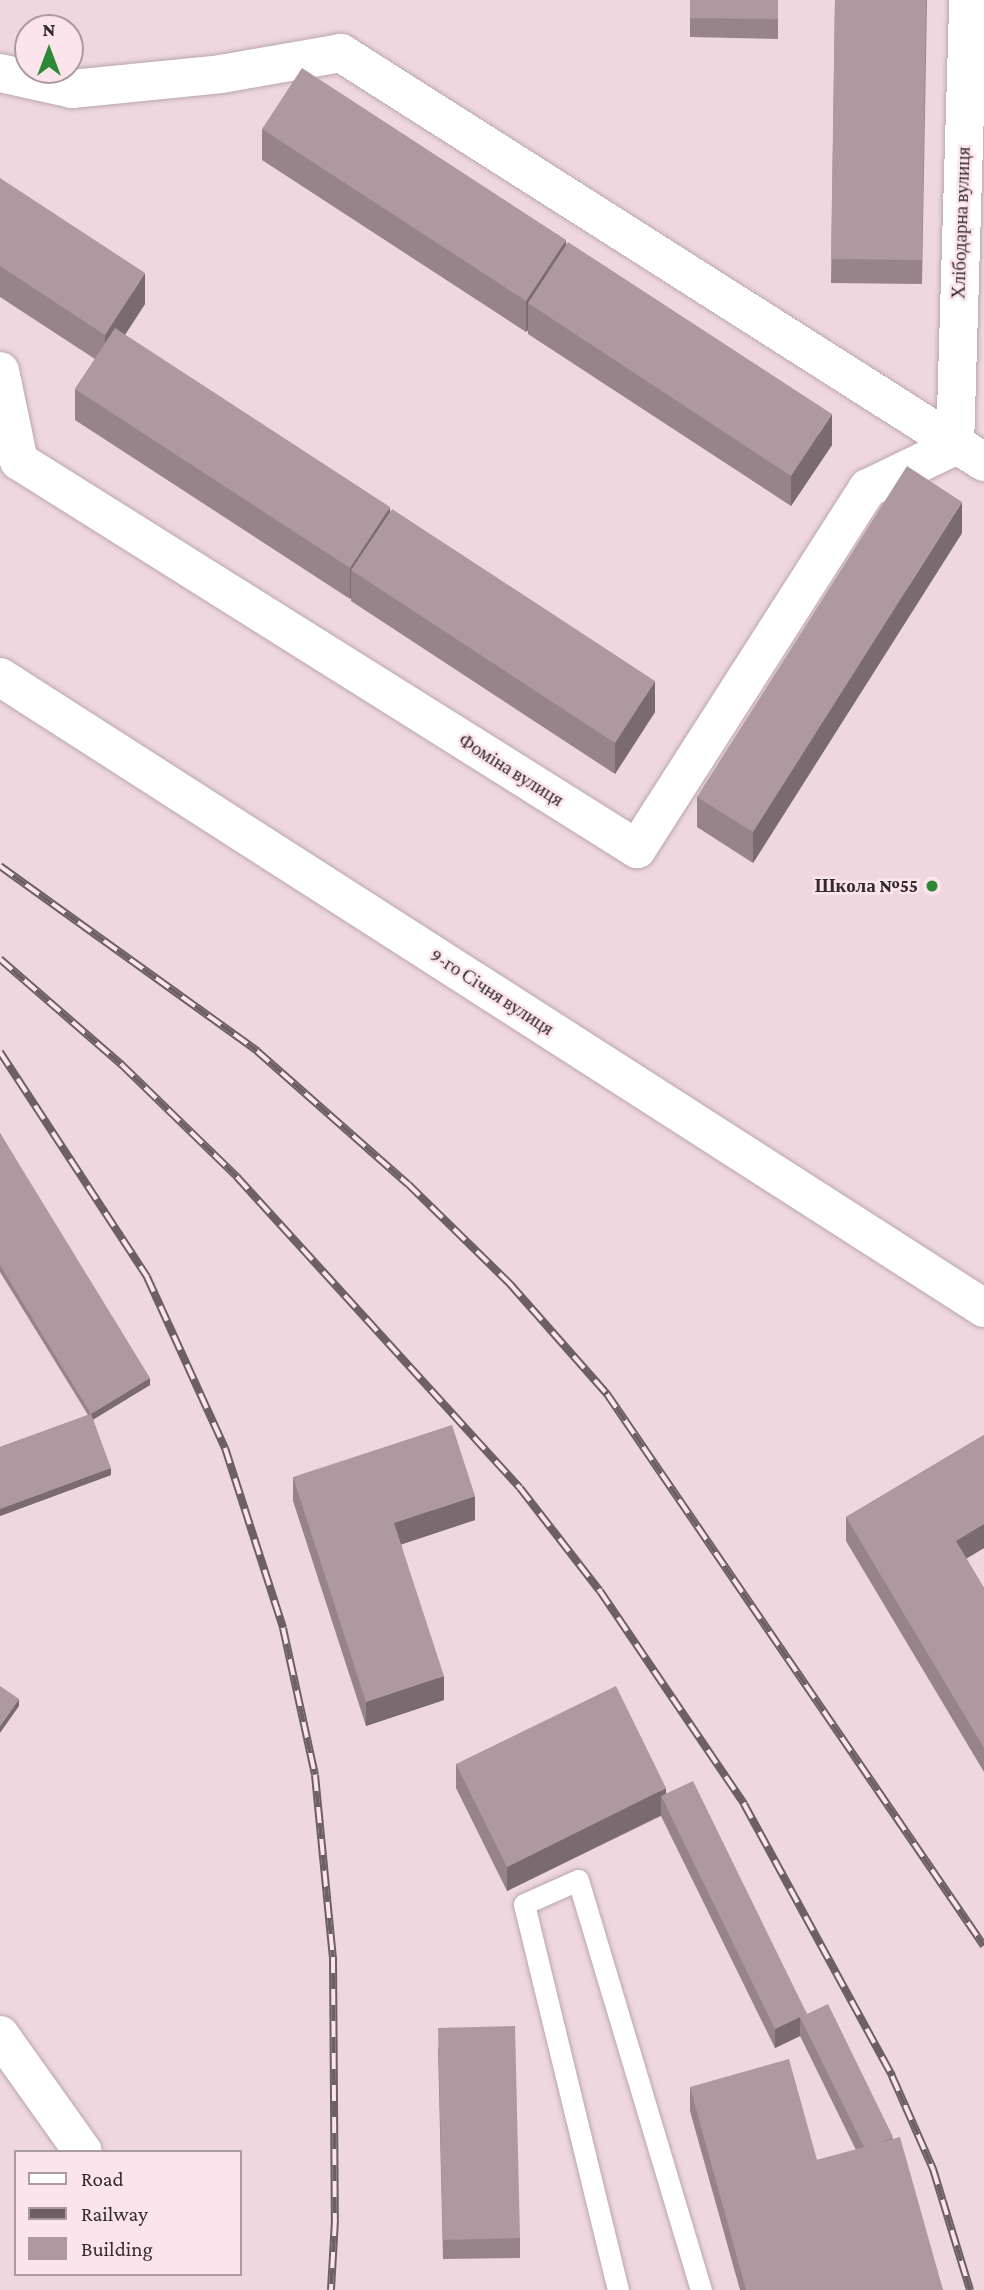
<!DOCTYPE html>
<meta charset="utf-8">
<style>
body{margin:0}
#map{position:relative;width:984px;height:2290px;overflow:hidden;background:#eed7df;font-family:"Crimson Pro",serif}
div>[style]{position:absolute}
.roads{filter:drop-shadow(0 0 2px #bba6ad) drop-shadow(0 0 2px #bba6ad)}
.service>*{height:21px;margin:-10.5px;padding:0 10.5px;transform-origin:10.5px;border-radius:10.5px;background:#fff}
.minor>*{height:38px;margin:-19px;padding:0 19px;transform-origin:19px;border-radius:19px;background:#fff}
.tertiary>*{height:38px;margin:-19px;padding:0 19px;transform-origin:19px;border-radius:19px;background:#fff}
.rail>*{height:8px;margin-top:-4px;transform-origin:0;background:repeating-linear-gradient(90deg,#fbe4ec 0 16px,#6c6064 0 32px);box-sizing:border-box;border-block:2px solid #6c6064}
.wall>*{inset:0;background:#96848a}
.shaded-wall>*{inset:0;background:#7a6b70}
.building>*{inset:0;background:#ae99a0}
.dots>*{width:19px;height:19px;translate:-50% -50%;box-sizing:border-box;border:4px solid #fbe4ec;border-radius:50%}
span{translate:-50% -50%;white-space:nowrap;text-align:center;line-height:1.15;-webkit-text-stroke:5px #fbe4ec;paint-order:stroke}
.street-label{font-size:19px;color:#332b2e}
.poi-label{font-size:19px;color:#332b2e;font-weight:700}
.right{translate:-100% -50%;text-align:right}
.legend{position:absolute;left:14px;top:2150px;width:228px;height:126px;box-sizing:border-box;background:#fbe4ec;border:2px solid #ab9aa0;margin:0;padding:9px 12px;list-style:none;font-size:21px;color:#332b2e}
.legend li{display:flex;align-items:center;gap:14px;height:35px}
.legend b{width:35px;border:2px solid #ab9aa0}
.north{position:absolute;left:14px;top:14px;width:70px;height:70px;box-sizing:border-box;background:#fbe4ec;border:2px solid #ab9aa0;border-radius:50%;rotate:0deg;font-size:19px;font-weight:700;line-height:28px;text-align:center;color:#332b2e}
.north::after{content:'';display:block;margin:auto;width:24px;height:32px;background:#2d8838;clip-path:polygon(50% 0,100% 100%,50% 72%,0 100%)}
</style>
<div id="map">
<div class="roads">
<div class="service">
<div style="left:618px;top:2290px;width:397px;rotate:-103.7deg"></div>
<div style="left:524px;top:1904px;width:59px;rotate:-24deg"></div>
<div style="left:578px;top:1880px;width:428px;rotate:73.3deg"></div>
</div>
<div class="minor">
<div style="left:0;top:73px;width:74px;rotate:12.5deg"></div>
<div style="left:72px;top:89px;width:150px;rotate:-5.7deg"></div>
<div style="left:221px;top:74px;width:122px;rotate:-9.9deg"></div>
<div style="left:341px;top:53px;width:762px;rotate:32.46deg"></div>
<div style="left:0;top:371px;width:92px;rotate:78.1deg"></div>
<div style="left:19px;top:461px;width:730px;rotate:32.12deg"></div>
<div style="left:637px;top:849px;width:429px;rotate:-57.4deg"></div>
<div style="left:868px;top:488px;width:97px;rotate:-25.8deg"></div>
<div style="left:955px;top:446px;width:446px;rotate:-88.3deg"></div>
<div style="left:0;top:2035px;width:143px;rotate:54.6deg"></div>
</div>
<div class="tertiary">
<div style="left:0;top:677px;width:1169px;rotate:32.67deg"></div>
</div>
</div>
<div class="rail">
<div style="left:0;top:866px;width:317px;rotate:35.7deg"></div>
<div style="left:257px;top:1051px;width:201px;rotate:41.4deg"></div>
<div style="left:408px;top:1184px;width:143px;rotate:44.4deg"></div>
<div style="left:510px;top:1284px;width:147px;rotate:48.6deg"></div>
<div style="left:607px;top:1394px;width:668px;rotate:55.67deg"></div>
<div style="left:0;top:959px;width:162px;rotate:41deg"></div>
<div style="left:122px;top:1065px;width:161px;rotate:44.2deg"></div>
<div style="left:237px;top:1177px;width:420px;rotate:47.7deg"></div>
<div style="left:520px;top:1488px;width:130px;rotate:52.2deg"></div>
<div style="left:600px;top:1591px;width:257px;rotate:55.9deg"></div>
<div style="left:744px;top:1804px;width:310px;rotate:61.4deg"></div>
<div style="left:892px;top:2076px;width:102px;rotate:66.2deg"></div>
<div style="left:933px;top:2169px;width:127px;rotate:73deg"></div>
<div style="left:0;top:1052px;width:269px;rotate:56.8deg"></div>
<div style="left:147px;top:1277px;width:188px;rotate:65.5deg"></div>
<div style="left:225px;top:1448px;width:189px;rotate:72.1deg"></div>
<div style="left:283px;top:1628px;width:150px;rotate:77.7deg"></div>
<div style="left:315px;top:1775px;width:183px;rotate:84.4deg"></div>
<div style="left:333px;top:1957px;width:263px;rotate:89.6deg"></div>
<div style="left:335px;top:2220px;width:70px;rotate:93.3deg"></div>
</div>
<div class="wall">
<div style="clip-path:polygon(690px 0,778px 0,778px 39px,690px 37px)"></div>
<div style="clip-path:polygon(835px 0,927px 0,922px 284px,831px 283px)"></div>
<div style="clip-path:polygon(262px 129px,566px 244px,832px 445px,791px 506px,528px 334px,528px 330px,526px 332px,262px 160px)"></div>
<div style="clip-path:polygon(0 178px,145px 304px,125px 335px,390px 512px,655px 712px,615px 774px,351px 601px,351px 597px,350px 599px,75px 420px,75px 389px,95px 359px,0 297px)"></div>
<div style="clip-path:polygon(962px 533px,753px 863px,697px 827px,697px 797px)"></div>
<div style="clip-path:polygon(0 1133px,150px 1385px,93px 1419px,111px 1475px,0 1516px,0 1447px,88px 1415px,0 1272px)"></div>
<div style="clip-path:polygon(984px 1435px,984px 1548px,966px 1558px,984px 1588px,984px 1772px,846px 1541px,846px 1517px)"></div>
<div style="clip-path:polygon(293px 1477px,475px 1520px,401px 1544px,444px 1700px,366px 1726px,293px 1501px)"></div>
<div style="clip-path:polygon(456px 1764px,666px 1793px,807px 2014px,893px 2139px,943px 2290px,740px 2290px,690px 2111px,690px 2087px,817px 2160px,856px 2150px,800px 2036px,775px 2048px,661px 1816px,507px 1891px,456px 1788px)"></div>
<div style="clip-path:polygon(438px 2047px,520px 2238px,520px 2258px,443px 2259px)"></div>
</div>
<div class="shaded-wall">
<div style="clip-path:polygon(566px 240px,566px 271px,528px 303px,528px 330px,526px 332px,526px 301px)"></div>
<div style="clip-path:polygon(145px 273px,145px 304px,105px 365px,105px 335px)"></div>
<div style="clip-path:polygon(832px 414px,832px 445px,791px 506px,791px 476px)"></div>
<div style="clip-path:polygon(962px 502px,962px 533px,753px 863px,753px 832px)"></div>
<div style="clip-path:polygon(390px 507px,390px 538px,351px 570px,351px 597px,350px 599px,350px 568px)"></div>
<div style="clip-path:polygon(655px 681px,655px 712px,615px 774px,615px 743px)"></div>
<div style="clip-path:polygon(150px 1378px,150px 1385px,91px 1421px,91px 1414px)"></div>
<div style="clip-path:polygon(111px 1468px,111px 1475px,0 1516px,0 1509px)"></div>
<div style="clip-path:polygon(475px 1496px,475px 1520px,394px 1547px,394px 1523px)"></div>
<div style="clip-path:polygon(984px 1524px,984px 1548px,956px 1565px,956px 1541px)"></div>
<div style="clip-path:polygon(444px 1676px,444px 1700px,366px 1726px,366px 1702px)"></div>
<div style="clip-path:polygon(19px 1699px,19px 1706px,0 1733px,0 1726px)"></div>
<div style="clip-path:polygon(666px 1788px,666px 1808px,661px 1796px,661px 1815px,507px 1891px,507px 1867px)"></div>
<div style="clip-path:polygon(800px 2017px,800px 2036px,775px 2048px,775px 2029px)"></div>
</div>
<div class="building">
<div style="clip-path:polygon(690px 0,778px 0,778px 19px,690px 18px)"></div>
<div style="clip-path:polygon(835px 0,926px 0,922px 260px,831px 259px)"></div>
<div style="clip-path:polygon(302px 68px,566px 240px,526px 301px,262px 129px)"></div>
<div style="clip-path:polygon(0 178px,145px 273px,105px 335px,0 266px)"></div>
<div style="clip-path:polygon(568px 242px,832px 414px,791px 476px,528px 303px)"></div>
<div style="clip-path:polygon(115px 328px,390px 507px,350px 568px,75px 389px)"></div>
<div style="clip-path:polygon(907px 466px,962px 502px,753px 832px,697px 797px)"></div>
<div style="clip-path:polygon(392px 509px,655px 681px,615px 743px,351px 570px)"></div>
<div style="clip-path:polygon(0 1133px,150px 1378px,91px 1414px,0 1265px)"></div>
<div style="clip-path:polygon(91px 1414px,111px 1468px,0 1509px,0 1447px)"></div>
<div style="clip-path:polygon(452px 1425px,475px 1496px,394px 1523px,444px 1676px,366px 1702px,293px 1477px)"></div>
<div style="clip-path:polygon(984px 1435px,984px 1524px,956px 1541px,984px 1588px,984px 1748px,846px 1517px)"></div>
<div style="clip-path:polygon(0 1686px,19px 1699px,0 1726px)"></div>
<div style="clip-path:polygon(616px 1686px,666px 1788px,507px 1867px,456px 1764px)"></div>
<div style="clip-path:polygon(693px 1781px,807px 2014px,828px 2004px,893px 2137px,882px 2142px,864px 2147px,800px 2017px,775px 2029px,661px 1796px)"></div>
<div style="clip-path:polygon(515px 2026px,520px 2238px,443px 2240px,438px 2028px)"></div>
<div style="clip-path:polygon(789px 2059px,817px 2160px,900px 2137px,943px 2290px,746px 2290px,690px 2087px)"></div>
</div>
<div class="dots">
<div style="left:932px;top:886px;background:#2d8838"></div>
</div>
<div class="street-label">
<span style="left:961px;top:223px;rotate:-88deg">Хлібодарна вулиця</span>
<span style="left:511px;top:770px;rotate:32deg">Фоміна вулиця</span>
<span style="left:492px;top:992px;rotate:33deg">9-го Січня вулиця</span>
</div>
<div class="poi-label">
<span class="right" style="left:918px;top:886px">Школа №55</span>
</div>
<ul class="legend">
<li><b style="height:9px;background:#fff"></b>Road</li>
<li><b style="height:9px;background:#6c6064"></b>Railway</li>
<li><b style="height:19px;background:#ae99a0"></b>Building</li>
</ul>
<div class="north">N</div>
</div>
